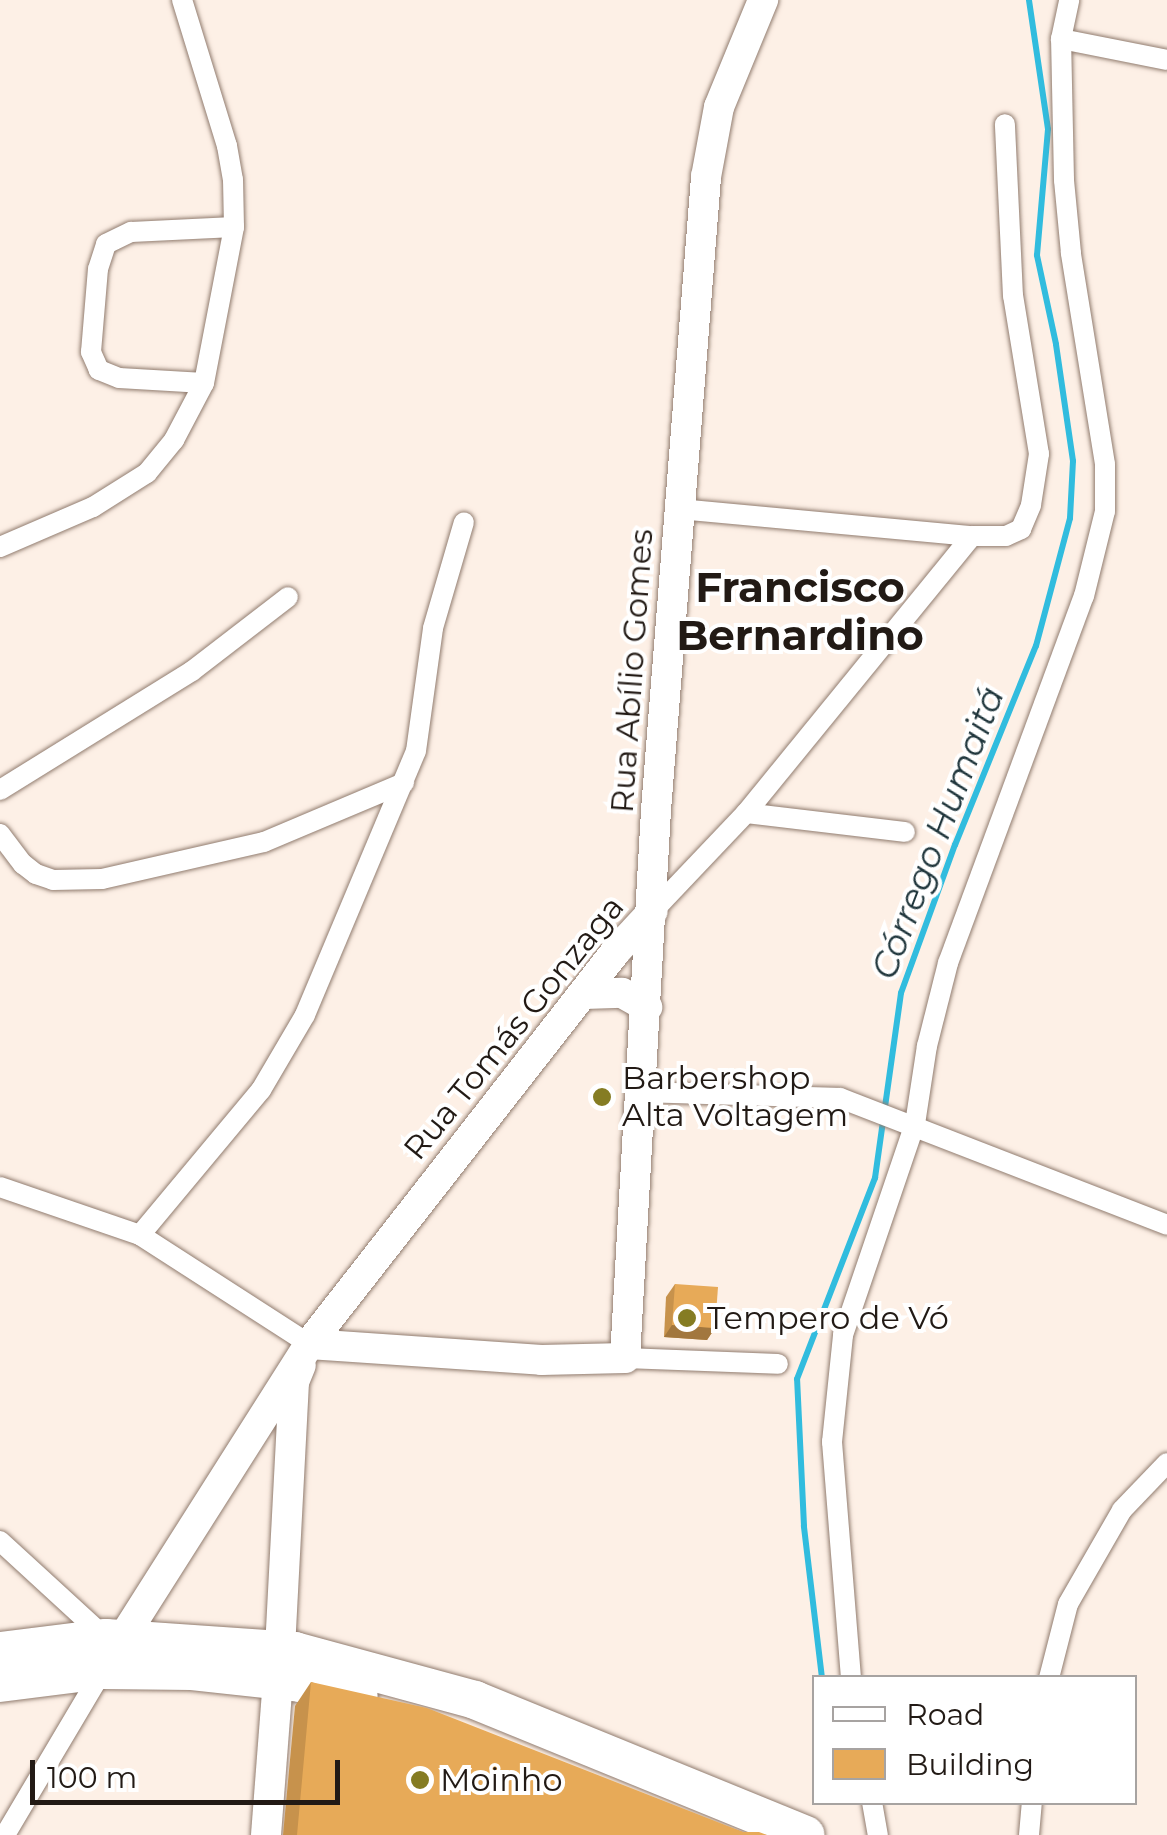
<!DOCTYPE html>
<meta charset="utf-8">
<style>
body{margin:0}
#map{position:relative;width:1167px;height:1835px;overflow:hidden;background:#fdf0e6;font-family:Montserrat,sans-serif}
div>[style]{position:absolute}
.stream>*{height:6px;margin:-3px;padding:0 3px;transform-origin:3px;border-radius:3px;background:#31bcde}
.roads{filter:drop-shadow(0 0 2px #917c6f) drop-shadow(0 0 2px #917c6f)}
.street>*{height:20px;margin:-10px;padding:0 10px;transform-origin:10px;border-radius:10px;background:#fff}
.secondary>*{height:30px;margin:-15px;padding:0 15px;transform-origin:15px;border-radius:15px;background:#fff}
.highway>*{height:38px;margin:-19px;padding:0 19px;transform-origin:19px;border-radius:19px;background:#fff}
.wall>*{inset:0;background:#c7924c}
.shaded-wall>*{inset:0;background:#a2773e}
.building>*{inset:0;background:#e7aa58}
.dots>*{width:28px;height:28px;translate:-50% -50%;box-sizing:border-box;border:5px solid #fff;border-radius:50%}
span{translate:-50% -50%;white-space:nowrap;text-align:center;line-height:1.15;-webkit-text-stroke:8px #fff;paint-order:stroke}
.street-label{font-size:32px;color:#221a15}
.poi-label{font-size:32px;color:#221a15}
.left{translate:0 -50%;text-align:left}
.water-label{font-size:35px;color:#20363c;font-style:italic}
.district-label{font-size:42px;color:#221a15;font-weight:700}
.legend{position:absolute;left:812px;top:1675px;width:325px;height:130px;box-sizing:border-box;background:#fff;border:2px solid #a7a3a1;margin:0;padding:12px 18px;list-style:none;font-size:30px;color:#221a15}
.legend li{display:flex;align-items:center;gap:20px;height:50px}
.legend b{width:50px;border:2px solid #a7a3a1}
.scale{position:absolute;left:30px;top:1760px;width:310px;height:45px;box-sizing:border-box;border:5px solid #221a15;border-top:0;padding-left:12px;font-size:30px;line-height:35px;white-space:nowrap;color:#221a15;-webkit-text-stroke:8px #fff;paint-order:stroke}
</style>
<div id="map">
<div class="stream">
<div style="left:822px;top:1678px;width:153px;rotate:-96.8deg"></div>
<div style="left:804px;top:1526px;width:147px;rotate:-92.7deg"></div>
<div style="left:797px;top:1379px;width:216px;rotate:-68.8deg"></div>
<div style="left:875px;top:1178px;width:187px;rotate:-82deg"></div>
<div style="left:901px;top:993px;width:158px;rotate:-70deg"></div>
<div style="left:955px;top:845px;width:215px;rotate:-67.9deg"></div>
<div style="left:1036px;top:646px;width:132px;rotate:-75.1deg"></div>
<div style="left:1070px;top:518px;width:57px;rotate:-87deg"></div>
<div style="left:1073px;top:461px;width:118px;rotate:-98.3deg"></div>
<div style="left:1056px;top:344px;width:91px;rotate:-102.1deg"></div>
<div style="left:1037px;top:255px;width:126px;rotate:-85deg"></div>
<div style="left:1048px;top:129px;width:130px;rotate:-98.4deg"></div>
</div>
<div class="roads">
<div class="street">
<div style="left:1061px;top:39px;width:108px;rotate:11.2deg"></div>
<div style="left:204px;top:383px;width:85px;rotate:-176.6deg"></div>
<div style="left:119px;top:378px;width:22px;rotate:-158deg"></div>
<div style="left:99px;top:370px;width:20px;rotate:-114deg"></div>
<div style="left:91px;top:352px;width:83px;rotate:-85.2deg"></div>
<div style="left:98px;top:269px;width:26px;rotate:-72deg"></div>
<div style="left:106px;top:244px;width:28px;rotate:-26deg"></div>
<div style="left:131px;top:232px;width:103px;rotate:-2.8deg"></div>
<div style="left:679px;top:509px;width:294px;rotate:5.3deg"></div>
<div style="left:972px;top:536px;width:34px"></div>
<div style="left:1006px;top:536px;width:17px;rotate:-25deg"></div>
<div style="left:1021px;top:529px;width:26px;rotate:-67deg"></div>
<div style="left:1031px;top:505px;width:52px;rotate:-81.1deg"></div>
<div style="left:1039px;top:454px;width:160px;rotate:-99.3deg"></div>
<div style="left:1013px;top:296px;width:172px;rotate:-92.7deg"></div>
<div style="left:0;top:547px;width:101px;rotate:-23.3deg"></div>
<div style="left:93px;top:507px;width:64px;rotate:-32.2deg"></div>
<div style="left:147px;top:473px;width:43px;rotate:-50.7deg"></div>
<div style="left:174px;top:440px;width:64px;rotate:-62.2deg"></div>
<div style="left:204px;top:383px;width:159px;rotate:-79.1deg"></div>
<div style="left:234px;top:227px;width:47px;rotate:-91.2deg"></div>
<div style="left:233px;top:180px;width:35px;rotate:-100deg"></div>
<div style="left:227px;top:146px;width:153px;rotate:-107.1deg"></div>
<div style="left:0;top:790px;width:226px;rotate:-31.8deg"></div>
<div style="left:192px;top:671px;width:121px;rotate:-37.6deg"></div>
<div style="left:746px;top:813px;width:160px;rotate:6.8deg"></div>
<div style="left:0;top:834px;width:38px;rotate:53deg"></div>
<div style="left:23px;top:864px;width:16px;rotate:38deg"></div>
<div style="left:36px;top:874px;width:18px;rotate:19deg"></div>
<div style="left:53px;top:880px;width:49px;rotate:-1.2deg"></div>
<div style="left:102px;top:879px;width:166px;rotate:-12.9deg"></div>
<div style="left:264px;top:842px;width:152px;rotate:-22.9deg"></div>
<div style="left:653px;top:911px;width:135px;rotate:-46.5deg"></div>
<div style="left:746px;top:813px;width:357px;rotate:-50.8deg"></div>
<div style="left:641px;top:1092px;width:199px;rotate:1.7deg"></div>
<div style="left:840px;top:1098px;width:351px;rotate:21.2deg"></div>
<div style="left:0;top:1187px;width:148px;rotate:18.9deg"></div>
<div style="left:140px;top:1235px;width:201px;rotate:32.8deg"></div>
<div style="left:140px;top:1235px;width:189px;rotate:-50.2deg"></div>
<div style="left:261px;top:1090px;width:87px;rotate:-59.6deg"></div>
<div style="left:305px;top:1015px;width:286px;rotate:-67.2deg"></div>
<div style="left:416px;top:751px;width:124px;rotate:-82.1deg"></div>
<div style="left:433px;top:628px;width:110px;rotate:-73.7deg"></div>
<div style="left:625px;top:1358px;width:153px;rotate:2.2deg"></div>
<div style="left:0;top:1541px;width:144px;rotate:42.5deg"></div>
<div style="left:851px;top:1678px;width:237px;rotate:-94.6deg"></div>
<div style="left:832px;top:1442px;width:108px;rotate:-84.1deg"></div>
<div style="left:843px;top:1335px;width:223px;rotate:-71.2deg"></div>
<div style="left:915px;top:1124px;width:79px;rotate:-81.3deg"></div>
<div style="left:927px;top:1046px;width:86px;rotate:-75.8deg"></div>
<div style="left:948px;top:963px;width:391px;rotate:-69.7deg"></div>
<div style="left:1084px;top:596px;width:88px;rotate:-76.1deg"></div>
<div style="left:1105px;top:511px;width:47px;rotate:-90deg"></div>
<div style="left:1105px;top:464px;width:214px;rotate:-99.2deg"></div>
<div style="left:1071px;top:253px;width:73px;rotate:-95.5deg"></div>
<div style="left:1064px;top:180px;width:141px;rotate:-91.2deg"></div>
<div style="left:1061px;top:39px;width:40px;rotate:-78deg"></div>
<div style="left:1049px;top:1678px;width:76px;rotate:-75.6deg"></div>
<div style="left:1068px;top:1604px;width:108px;rotate:-60.1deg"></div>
<div style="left:1122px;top:1510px;width:65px;rotate:-46.2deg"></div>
<div style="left:872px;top:1802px;width:34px;rotate:80deg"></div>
<div style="left:5px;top:1835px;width:192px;rotate:-59.3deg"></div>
<div style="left:1029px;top:1835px;width:33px;rotate:-85deg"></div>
</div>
<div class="secondary">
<div style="left:584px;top:994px;width:38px;rotate:-2deg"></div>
<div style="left:622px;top:993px;width:29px;rotate:29deg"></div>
<div style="left:309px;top:1344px;width:233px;rotate:3.9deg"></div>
<div style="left:541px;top:1360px;width:84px;rotate:-1.4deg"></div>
<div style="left:625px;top:1358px;width:549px;rotate:-86.76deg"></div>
<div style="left:656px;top:810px;width:635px;rotate:-85.48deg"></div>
<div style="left:706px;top:177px;width:71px;rotate:-79.5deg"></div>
<div style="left:719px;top:107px;width:116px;rotate:-67.6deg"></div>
<div style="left:280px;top:1649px;width:267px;rotate:-87deg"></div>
<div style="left:294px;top:1382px;width:18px;rotate:-68deg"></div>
<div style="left:112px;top:1655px;width:368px;rotate:-57.6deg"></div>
<div style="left:309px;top:1344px;width:499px;rotate:-52deg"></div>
<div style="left:616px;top:951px;width:54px;rotate:-47.2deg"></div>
<div style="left:266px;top:1835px;width:155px;rotate:-85.6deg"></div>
</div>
<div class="highway">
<div style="left:0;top:1651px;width:107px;rotate:-7deg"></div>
<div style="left:106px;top:1638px;width:189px;rotate:3.9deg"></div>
<div style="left:295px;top:1651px;width:187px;rotate:15.2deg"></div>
<div style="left:475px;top:1700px;width:357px;rotate:22.2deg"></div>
<div style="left:0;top:1683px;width:104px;rotate:-7.2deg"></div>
<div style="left:103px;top:1670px;width:89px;rotate:0.6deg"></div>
<div style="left:192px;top:1671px;width:109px;rotate:6.3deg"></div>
<div style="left:300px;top:1683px;width:60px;rotate:12.4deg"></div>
</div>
</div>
<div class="wall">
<div style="clip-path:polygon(675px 1284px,715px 1328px,707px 1340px,664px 1337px,666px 1297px)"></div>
<div style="clip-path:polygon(311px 1682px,743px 1832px,767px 1835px,283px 1835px,295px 1706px)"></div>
</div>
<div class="shaded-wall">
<div style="clip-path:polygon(672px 1325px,715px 1328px,707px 1340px,664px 1337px)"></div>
</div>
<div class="building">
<div style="clip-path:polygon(675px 1284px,718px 1287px,715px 1328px,672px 1325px)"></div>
<div style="clip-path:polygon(311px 1682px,427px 1708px,743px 1832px,759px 1832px,767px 1835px,297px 1835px)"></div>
</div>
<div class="dots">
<div style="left:602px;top:1097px;background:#857c23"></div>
<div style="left:687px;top:1318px;background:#857c23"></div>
<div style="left:420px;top:1780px;background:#857c23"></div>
</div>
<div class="street-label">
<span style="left:632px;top:671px;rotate:-86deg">Rua Abílio Gomes</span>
<span style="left:514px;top:1028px;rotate:-51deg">Rua Tomás Gonzaga</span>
</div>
<div class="poi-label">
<span class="left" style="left:622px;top:1097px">Barbershop<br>Alta Voltagem</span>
<span class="left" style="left:707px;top:1318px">Tempero de Vó</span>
<span class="left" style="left:440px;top:1780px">Moinho</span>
</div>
<div class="water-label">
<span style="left:938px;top:833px;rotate:-69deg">Córrego Humaitá</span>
</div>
<div class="district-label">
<span style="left:800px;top:611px">Francisco<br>Bernardino</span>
</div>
<ul class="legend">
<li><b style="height:12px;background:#fff"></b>Road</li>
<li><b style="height:28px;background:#e7aa58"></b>Building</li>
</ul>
<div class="scale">100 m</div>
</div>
